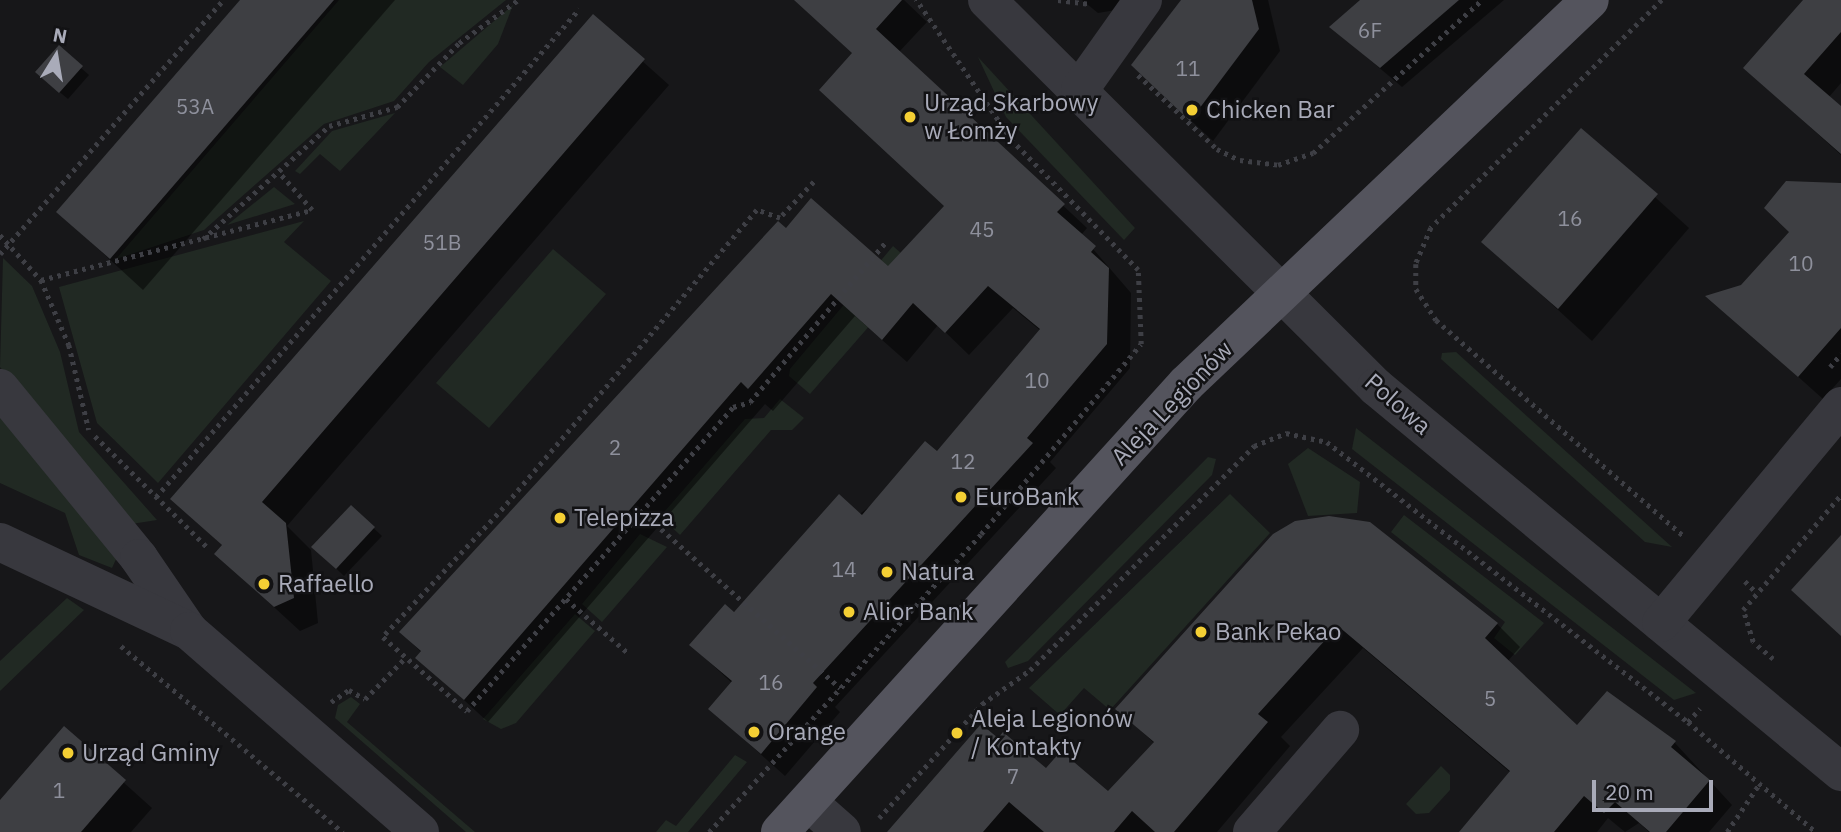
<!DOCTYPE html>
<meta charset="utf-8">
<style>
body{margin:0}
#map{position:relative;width:1841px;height:832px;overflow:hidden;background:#171719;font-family:"IBM Plex Sans",sans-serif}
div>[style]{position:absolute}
.green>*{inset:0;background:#212923}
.shadow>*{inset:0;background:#0007}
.building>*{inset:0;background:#3e3f43}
.path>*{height:4.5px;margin-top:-2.25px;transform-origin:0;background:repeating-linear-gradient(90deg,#3e3f45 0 3.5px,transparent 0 8.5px)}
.minor>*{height:38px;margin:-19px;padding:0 19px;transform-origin:19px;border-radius:19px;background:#38383e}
.major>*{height:38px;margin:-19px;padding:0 19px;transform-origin:19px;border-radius:19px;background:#54545d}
.dots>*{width:19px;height:19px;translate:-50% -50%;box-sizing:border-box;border:4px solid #121214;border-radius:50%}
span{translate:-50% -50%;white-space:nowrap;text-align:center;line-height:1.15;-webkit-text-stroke:5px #121214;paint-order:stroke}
.number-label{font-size:21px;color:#8e909c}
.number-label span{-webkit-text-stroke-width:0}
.poi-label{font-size:24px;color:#a9abb9}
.left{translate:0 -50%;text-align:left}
.street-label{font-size:24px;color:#a9abb9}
.north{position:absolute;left:21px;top:21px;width:70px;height:70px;-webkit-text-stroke:5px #121214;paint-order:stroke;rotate:11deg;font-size:19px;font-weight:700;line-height:28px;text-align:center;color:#a9abb9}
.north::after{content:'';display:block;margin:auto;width:24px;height:32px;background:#a9abb9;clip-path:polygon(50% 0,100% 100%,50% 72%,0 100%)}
.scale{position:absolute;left:1592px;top:780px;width:121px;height:32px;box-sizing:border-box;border:4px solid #a9abb9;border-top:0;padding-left:9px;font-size:21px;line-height:24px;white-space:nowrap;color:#a9abb9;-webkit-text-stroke:5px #121214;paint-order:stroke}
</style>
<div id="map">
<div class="green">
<div style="clip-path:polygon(339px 0,506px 0,429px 62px,394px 101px,324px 124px,204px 230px,116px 259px)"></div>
<div style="clip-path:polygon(513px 5px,498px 44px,463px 85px,440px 67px)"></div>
<div style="clip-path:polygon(978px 57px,1135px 228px,1124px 240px,1006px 117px)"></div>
<div style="clip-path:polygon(395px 113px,340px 171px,320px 154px,300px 174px,295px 171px,332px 131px)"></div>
<div style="clip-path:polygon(274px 187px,295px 204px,227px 225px)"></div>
<div style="clip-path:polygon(304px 221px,284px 242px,331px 281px,158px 483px,97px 423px,59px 287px)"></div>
<div style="clip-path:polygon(893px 246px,919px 269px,810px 394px,789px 376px,790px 369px)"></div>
<div style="clip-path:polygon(553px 249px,606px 294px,489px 428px,436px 383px)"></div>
<div style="clip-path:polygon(3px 258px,32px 286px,60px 352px,79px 432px,157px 520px,125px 525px,0 367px)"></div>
<div style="clip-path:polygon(1456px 352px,1672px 547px,1645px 542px,1441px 359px,1442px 353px)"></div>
<div style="clip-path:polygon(780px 399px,804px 418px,792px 430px,771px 430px,680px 535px,663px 519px,665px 511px,745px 419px,764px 418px)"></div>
<div style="clip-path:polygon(0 406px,118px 555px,112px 568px,79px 555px,65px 513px,0 483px)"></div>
<div style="clip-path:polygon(1356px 428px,1696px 693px,1674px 700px,1352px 449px)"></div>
<div style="clip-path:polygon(1308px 448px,1360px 482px,1357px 513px,1308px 516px,1288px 464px)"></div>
<div style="clip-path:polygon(1208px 457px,1216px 459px,1212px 475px,1028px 661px,1008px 668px,1005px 662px)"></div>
<div style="clip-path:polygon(1230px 494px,1270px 533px,1110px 710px,1084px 688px,1060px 715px,1029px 688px)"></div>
<div style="clip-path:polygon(1404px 515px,1544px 623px,1515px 655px,1494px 638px,1505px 622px,1391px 532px)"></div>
<div style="clip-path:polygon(640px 534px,667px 547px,602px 622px,582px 604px)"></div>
<div style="clip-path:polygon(67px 598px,84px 610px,0 691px,0 661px)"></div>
<div style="clip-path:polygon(575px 614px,595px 631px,516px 723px,501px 729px,483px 719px)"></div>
<div style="clip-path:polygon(351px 697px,360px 704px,347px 722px,475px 832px,466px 832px,335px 718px,338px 705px)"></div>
<div style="clip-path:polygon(735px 755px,747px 762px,688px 832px,656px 832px,666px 820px,676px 826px)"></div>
<div style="clip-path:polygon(1441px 766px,1450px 775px,1450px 790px,1429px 813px,1416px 814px,1406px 804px)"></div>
</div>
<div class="shadow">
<div style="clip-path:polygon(242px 0,395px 0,143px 290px,58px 212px)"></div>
<div style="clip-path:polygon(795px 0,904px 0,927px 22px,899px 52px,1087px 228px,1081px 235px,1131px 293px,1130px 368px,1050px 462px,1056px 468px,835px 707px,840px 712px,785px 776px,710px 709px,732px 683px,691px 645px,937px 454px,1041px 331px,1013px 308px,969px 355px,938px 325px,907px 362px,855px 316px,773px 411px,765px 404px,488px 722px,418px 658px,422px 653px,401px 632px,786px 230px,889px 268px,945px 207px,854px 54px)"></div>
<div style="clip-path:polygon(1082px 0,1124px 0,1116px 10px,1098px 13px)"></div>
<div style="clip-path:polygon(1183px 0,1268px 0,1280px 51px,1213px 141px,1155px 87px)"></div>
<div style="clip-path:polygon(1362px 0,1504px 0,1402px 87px,1331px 27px)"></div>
<div style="clip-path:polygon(1805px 0,1841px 0,1841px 83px,1829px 97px,1841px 108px,1841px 155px,1745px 68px)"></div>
<div style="clip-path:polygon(593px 17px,669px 85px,287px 526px,311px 550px,318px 623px,300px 631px,216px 554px,223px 546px,173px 499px)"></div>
<div style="clip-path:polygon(81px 68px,89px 75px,68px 99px,45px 80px)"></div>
<div style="clip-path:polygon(1581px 130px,1689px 228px,1592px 341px,1484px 242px)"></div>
<div style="clip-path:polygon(1841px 184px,1841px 379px,1823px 399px,1709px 297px,1742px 287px)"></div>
<div style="clip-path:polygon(351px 507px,382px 536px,344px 576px,321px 554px)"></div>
<div style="clip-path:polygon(1274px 536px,1497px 624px,1520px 647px,1507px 662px,1577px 728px,1607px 693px,1675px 743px,1732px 805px,1709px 832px,1649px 832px,1639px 823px,1625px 832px,1608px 818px,1597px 832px,1462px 832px,1511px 773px,1363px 648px,1281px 737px,1290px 746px,1217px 832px,901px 832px,998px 740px,1046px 771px,1108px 794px,1155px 744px,1118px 709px)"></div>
<div style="clip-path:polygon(64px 729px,152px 808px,131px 832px,0 832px,0 803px)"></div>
</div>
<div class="building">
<div style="clip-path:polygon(240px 0,334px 0,110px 259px,56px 212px)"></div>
<div style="clip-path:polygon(794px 0,902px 0,876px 29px,1065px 204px,1057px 212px,1096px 246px,1091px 252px,1109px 268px,1107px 344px,1027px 438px,1033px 443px,813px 683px,817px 687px,761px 754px,708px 709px,732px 681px,689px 645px,725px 604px,734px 612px,839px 494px,862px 515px,925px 441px,937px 451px,1040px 329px,988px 286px,945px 333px,913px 303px,882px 340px,831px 294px,748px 389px,741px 382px,464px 700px,415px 658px,421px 651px,399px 632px,778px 221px,786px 228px,811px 198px,888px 266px,944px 206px,819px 90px,852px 53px)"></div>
<div style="clip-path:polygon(1181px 0,1252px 0,1259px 29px,1190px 121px,1131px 65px)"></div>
<div style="clip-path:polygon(1360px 0,1459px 0,1380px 68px,1329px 27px)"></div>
<div style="clip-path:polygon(1803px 0,1841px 0,1841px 32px,1804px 74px,1841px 106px,1841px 154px,1743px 68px)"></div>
<div style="clip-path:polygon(593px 14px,645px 59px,262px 502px,286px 523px,294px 598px,274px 607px,214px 554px,222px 545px,170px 499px)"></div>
<div style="clip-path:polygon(59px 45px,83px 66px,59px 93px,35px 72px)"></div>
<div style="clip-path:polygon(1581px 128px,1658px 194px,1558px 309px,1481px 242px)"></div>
<div style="clip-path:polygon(1786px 181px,1841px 183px,1841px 328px,1798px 377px,1705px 296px,1741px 285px,1789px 232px,1764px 208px)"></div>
<div style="clip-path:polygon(351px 505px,375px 527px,336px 569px,311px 547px)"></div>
<div style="clip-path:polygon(1329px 516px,1370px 522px,1498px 623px,1485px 638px,1577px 725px,1607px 691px,1676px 741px,1671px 747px,1710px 780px,1666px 832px,1650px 832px,1615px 802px,1604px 813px,1584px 796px,1554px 832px,1459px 832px,1510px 771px,1338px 626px,1258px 714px,1268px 722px,1174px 832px,1155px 832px,1132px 811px,1114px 832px,1044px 832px,1009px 802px,983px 832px,887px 832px,981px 724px,998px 738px,1003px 732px,1046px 768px,1061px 751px,1108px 791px,1154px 742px,1115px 709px,1273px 534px,1295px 521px)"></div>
<div style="clip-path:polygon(1841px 535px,1841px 636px,1791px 590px)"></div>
<div style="clip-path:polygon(64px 726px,126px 780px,81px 832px,0 832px,0 800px)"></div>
</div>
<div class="path">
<div style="left:1058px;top:0;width:33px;rotate:7deg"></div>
<div style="left:1662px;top:0;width:325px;rotate:135.4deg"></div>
<div style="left:1431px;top:228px;width:39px;rotate:113deg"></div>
<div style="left:1416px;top:264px;width:25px;rotate:90deg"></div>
<div style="left:1416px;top:289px;width:37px;rotate:57deg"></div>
<div style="left:1436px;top:320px;width:329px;rotate:41.1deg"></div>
<div style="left:1138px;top:75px;width:108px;rotate:43.1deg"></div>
<div style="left:1217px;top:149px;width:25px;rotate:26deg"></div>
<div style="left:1240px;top:160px;width:38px;rotate:7deg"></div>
<div style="left:1278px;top:165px;width:37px;rotate:-19deg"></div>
<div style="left:1313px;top:153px;width:228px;rotate:-42.2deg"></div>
<div style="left:814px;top:182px;width:50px;rotate:133.4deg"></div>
<div style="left:780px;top:218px;width:24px;rotate:-161deg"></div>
<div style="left:757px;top:210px;width:399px;rotate:130.4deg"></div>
<div style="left:498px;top:514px;width:168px;rotate:133.1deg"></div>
<div style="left:383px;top:637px;width:112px;rotate:41.4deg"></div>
<div style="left:467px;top:711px;width:404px;rotate:-48.8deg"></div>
<div style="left:733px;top:407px;width:18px;rotate:-16deg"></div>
<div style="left:750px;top:402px;width:209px;rotate:-49.7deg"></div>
<div style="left:0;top:235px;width:61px;rotate:47.7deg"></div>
<div style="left:41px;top:280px;width:71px;rotate:66.7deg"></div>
<div style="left:69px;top:345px;width:87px;rotate:76.8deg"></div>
<div style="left:203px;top:239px;width:169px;rotate:-41.9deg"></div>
<div style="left:329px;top:126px;width:71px;rotate:-15.6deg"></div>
<div style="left:397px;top:107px;width:89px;rotate:-45.9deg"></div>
<div style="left:459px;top:43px;width:73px;rotate:-36.1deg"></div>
<div style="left:0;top:254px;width:338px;rotate:-48.7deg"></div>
<div style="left:41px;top:280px;width:280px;rotate:-14.5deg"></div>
<div style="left:312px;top:210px;width:48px;rotate:-131.6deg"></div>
<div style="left:1830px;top:367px;width:17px;rotate:-50deg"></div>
<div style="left:95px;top:436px;width:161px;rotate:44.7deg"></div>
<div style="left:156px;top:497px;width:646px;rotate:-49.08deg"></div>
<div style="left:642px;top:512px;width:265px;rotate:41.6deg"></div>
<div style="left:1745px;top:581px;width:17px;rotate:45deg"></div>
<div style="left:566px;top:599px;width:81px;rotate:41deg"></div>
<div style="left:121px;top:646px;width:290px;rotate:40deg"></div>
<div style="left:1773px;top:659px;width:26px;rotate:-140deg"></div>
<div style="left:1753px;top:642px;width:34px;rotate:-107deg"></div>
<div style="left:1743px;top:610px;width:151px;rotate:-49.6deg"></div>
<div style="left:331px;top:702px;width:22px;rotate:-34deg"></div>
<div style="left:349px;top:690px;width:18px;rotate:29deg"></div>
<div style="left:365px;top:699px;width:59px;rotate:-45.7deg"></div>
<div style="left:1688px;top:722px;width:18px;rotate:-49deg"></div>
<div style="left:879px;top:818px;width:154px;rotate:-47.9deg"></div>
<div style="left:982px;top:704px;width:59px;rotate:-35.3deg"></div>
<div style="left:1030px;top:670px;width:317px;rotate:-45deg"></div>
<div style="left:1254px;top:446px;width:35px;rotate:-22deg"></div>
<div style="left:1286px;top:433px;width:42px;rotate:12.4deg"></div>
<div style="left:1327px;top:442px;width:457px;rotate:37.8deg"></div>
<div style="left:1688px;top:722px;width:169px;rotate:40.7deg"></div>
<div style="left:709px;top:832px;width:403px;rotate:-47.6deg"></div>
<div style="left:981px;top:534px;width:248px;rotate:-49.9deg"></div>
<div style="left:1141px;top:344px;width:74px;rotate:-92.3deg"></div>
<div style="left:1138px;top:270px;width:180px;rotate:-134.3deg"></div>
<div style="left:1012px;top:141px;width:171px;rotate:-124.2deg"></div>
<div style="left:1727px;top:832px;width:59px;rotate:-56deg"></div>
</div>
<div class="minor">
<div style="left:987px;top:0;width:549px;rotate:44.85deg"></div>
<div style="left:1376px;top:387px;width:604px;rotate:39.62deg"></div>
<div style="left:1080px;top:89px;width:109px;rotate:-54.7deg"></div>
<div style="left:0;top:388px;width:220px;rotate:50.7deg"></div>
<div style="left:139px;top:558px;width:88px;rotate:55.6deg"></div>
<div style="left:0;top:542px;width:209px;rotate:25.2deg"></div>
<div style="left:189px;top:631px;width:306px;rotate:41deg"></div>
<div style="left:1661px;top:623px;width:282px;rotate:-50.3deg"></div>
<div style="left:808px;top:802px;width:45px;rotate:41.4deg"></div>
<div style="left:1252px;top:832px;width:135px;rotate:-49.2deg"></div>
</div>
<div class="major">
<div style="left:780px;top:832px;width:605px;rotate:-47.82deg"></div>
<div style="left:1186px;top:384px;width:557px;rotate:-43.55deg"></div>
</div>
<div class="dots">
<div style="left:1192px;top:110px;background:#f4cf34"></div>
<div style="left:910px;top:117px;background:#f4cf34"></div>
<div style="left:961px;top:497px;background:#f4cf34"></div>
<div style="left:560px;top:518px;background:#f4cf34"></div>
<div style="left:887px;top:572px;background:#f4cf34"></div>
<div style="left:264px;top:584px;background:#f4cf34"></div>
<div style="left:849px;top:612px;background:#f4cf34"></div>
<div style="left:1201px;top:632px;background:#f4cf34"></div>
<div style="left:754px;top:732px;background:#f4cf34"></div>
<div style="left:957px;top:733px;background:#f4cf34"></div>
<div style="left:68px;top:753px;background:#f4cf34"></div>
</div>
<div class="number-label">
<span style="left:1370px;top:30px">6F</span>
<span style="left:1188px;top:68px">11</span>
<span style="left:195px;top:106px">53A</span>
<span style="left:1570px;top:218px">16</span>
<span style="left:982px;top:229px">45</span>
<span style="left:442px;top:242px">51B</span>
<span style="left:1801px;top:263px">10</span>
<span style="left:1037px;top:380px">10</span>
<span style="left:615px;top:447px">2</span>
<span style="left:963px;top:461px">12</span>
<span style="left:844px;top:569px">14</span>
<span style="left:771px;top:682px">16</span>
<span style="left:1490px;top:698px">5</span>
<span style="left:1013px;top:776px">7</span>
<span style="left:59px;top:790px">1</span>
</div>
<div class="poi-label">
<span class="left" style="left:924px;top:117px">Urząd Skarbowy<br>w Łomży</span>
<span class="left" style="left:1206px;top:110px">Chicken Bar</span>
<span class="left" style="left:975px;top:497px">EuroBank</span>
<span class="left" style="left:574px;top:518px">Telepizza</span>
<span class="left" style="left:901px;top:572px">Natura</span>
<span class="left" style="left:278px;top:584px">Raffaello</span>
<span class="left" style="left:863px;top:612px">Alior Bank</span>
<span class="left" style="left:1215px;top:632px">Bank Pekao</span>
<span class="left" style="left:971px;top:733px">Aleja Legionów<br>/ Kontakty</span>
<span class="left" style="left:768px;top:732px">Orange</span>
<span class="left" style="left:82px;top:753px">Urząd Gminy</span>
</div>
<div class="street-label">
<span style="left:1172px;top:403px;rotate:-46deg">Aleja Legionów</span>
<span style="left:1398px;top:404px;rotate:41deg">Polowa</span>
</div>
<div class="north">N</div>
<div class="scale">20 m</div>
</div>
